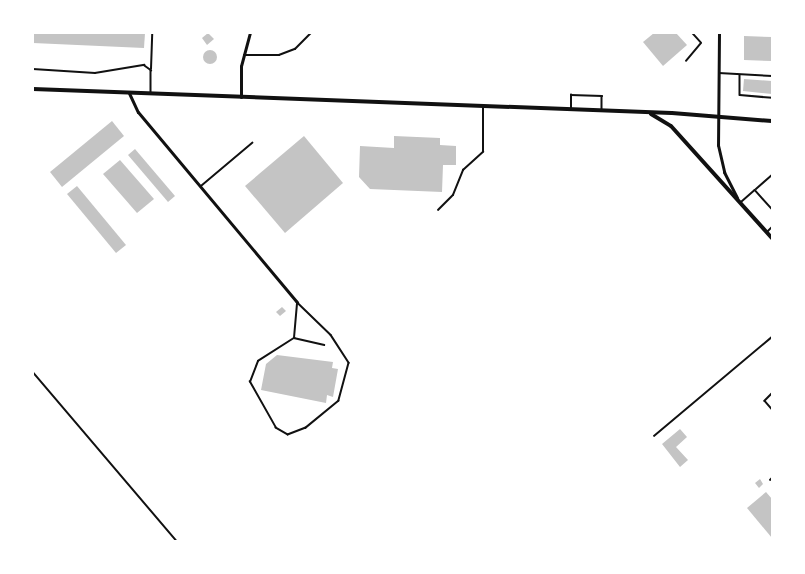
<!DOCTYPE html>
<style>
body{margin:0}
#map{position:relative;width:805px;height:574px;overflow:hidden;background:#fff;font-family:"Space Grotesk",sans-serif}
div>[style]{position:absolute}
.building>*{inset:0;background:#c4c4c4}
.round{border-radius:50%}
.service>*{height:1.5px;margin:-0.75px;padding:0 0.75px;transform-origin:0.75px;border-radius:0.75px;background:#111}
.minor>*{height:3px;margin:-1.5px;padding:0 1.5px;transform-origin:1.5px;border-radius:1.5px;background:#111}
.tertiary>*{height:4px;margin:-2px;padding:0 2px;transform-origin:2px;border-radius:2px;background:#111}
span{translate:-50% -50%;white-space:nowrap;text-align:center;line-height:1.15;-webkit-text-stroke:6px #fff;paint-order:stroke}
.frame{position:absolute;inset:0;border:34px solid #fff;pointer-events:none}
</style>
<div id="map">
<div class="building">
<div style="clip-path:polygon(33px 33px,145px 33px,144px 48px,33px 43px)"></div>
<div style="clip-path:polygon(208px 33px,214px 39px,207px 45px,202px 38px)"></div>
<div style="clip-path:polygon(654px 33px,676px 33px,687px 45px,663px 66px,643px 42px)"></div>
<div style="clip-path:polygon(744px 36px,772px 37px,772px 61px,744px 60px)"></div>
<div class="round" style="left:203px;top:50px;width:14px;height:14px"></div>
<div style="clip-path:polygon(744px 79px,772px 81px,772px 94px,743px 91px)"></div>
<div style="clip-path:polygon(112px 121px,124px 136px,62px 187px,50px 172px)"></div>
<div style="clip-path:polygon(304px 136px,343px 183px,285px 233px,245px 186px)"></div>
<div style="clip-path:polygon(394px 136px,440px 138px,440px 145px,456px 146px,456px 165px,443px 165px,442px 192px,370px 189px,359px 177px,360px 146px,394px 148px)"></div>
<div style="clip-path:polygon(135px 149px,175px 196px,168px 202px,128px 155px)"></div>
<div style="clip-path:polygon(120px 160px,154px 199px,137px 213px,103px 174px)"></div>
<div style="clip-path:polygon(77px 186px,126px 245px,116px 253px,67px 194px)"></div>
<div style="clip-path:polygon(282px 307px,286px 311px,280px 316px,276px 312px)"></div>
<div style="clip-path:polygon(277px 355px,333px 362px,332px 368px,338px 369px,333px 397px,327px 395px,326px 403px,261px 390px,266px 364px)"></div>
<div style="clip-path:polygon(680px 429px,687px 437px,676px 447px,688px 460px,680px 467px,662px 444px)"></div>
<div style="clip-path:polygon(760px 479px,763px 484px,759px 488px,755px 483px)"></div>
<div style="clip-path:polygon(766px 492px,772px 499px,772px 538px,747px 508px)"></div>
</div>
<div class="service">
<div style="left:244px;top:55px;width:35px"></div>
<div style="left:279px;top:55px;width:17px;rotate:-21deg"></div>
<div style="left:295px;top:49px;width:23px;rotate:-45deg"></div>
<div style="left:686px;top:61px;width:23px;rotate:-50deg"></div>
<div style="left:701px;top:43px;width:13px;rotate:-132deg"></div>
<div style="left:33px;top:69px;width:62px;rotate:3.7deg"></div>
<div style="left:95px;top:73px;width:50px;rotate:-9.3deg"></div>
<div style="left:144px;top:65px;width:9px;rotate:36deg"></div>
<div style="left:151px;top:70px;width:23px;rotate:90deg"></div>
<div style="left:151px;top:69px;width:36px;rotate:-88deg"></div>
<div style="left:719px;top:73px;width:53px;rotate:3.2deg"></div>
<div style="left:740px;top:75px;width:20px;rotate:90deg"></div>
<div style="left:740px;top:95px;width:32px;rotate:5deg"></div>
<div style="left:571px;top:109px;width:14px;rotate:-90deg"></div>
<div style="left:571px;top:95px;width:31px;rotate:2deg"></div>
<div style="left:602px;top:96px;width:13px;rotate:90deg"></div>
<div style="left:201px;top:186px;width:67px;rotate:-40.1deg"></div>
<div style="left:756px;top:189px;width:21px;rotate:-41deg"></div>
<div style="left:741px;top:202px;width:18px;rotate:-41deg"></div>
<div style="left:755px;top:190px;width:25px;rotate:48deg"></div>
<div style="left:438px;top:210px;width:21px;rotate:-45deg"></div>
<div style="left:453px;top:195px;width:27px;rotate:-68deg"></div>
<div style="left:463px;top:170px;width:27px;rotate:-42deg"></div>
<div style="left:483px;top:152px;width:45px;rotate:-90deg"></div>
<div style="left:767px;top:232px;width:7px;rotate:-45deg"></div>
<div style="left:297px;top:302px;width:47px;rotate:44.1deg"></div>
<div style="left:331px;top:335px;width:33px;rotate:57deg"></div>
<div style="left:349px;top:363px;width:39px;rotate:105deg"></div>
<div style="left:339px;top:401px;width:43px;rotate:140.7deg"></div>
<div style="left:306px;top:428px;width:19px;rotate:159deg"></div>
<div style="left:288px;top:435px;width:14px;rotate:-150deg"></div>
<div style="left:276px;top:428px;width:53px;rotate:-119.5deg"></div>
<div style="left:250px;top:382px;width:22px;rotate:-69deg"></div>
<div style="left:258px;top:361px;width:43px;rotate:-32.6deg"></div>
<div style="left:294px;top:338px;width:36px;rotate:-85deg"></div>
<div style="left:294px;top:338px;width:31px;rotate:13deg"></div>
<div style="left:33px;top:372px;width:222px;rotate:49.6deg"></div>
<div style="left:772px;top:394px;width:10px;rotate:135deg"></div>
<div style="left:765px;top:401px;width:11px;rotate:49deg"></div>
<div style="left:654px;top:436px;width:154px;rotate:-40deg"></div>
<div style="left:770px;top:480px;width:3px;rotate:-45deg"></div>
</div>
<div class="minor">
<div style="left:719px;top:33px;width:112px;rotate:90.5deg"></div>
<div style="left:718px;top:145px;width:28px;rotate:77deg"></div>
<div style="left:724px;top:172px;width:29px;rotate:63deg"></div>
<div style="left:129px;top:93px;width:21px;rotate:65deg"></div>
<div style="left:138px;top:112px;width:248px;rotate:50.1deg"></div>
<div style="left:241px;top:97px;width:31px;rotate:-90deg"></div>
<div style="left:241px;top:66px;width:34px;rotate:-75deg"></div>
</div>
<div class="tertiary">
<div style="left:33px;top:89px;width:639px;rotate:2.15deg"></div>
<div style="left:672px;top:113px;width:100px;rotate:4.6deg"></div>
<div style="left:651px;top:114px;width:23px;rotate:31deg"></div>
<div style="left:671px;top:126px;width:151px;rotate:48deg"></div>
</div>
<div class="frame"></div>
</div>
